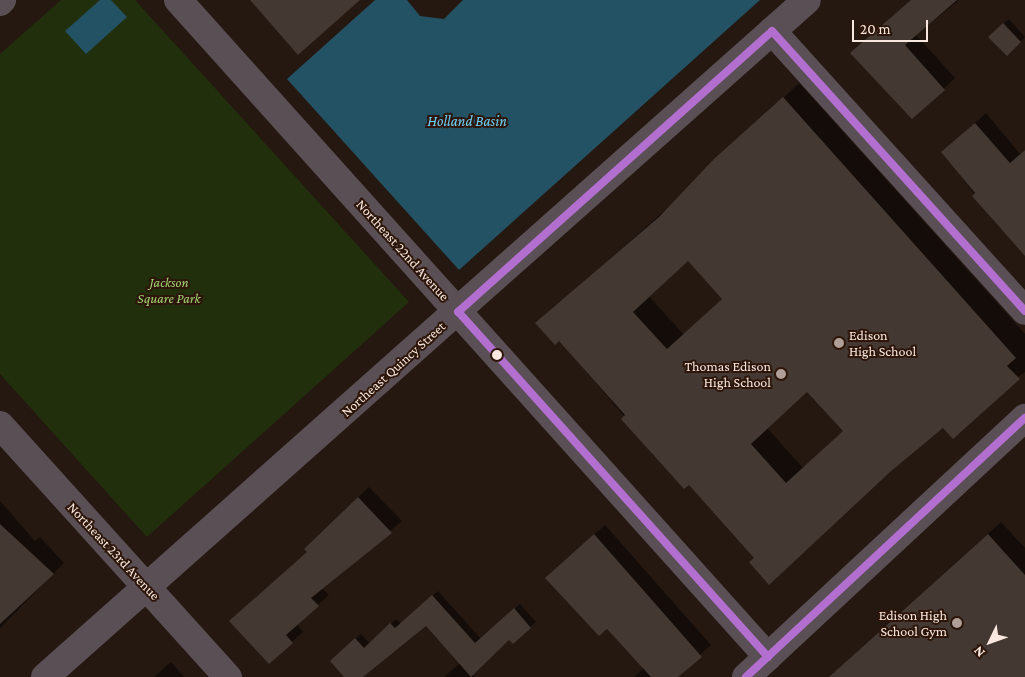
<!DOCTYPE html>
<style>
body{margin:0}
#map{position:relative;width:1025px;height:677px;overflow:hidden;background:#251811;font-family:"Crimson Pro",serif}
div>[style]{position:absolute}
.green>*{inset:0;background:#212f0c}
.water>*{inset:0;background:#225263}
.shadow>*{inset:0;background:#0007}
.building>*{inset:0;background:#433832}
.minor>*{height:28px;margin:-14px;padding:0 14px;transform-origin:14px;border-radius:14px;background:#5a4f54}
.bus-1>*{height:8px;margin:-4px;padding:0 4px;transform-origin:4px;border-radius:4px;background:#b36fd0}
.dots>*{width:14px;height:14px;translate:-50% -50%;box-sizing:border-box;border:2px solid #2d1609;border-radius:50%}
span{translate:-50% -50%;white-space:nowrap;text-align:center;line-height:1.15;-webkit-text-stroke:4px #2d1609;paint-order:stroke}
.street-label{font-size:14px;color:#f9e8e0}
.park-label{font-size:14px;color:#a3d473;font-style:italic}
.poi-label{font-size:14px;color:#f9e8e0}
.left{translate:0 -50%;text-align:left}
.right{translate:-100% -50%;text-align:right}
.water-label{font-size:15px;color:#6dd5fa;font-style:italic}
.north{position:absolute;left:965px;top:617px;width:50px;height:50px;-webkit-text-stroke:4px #2d1609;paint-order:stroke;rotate:228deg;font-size:14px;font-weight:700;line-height:20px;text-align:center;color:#f9e8e0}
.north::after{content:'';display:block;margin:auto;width:18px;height:22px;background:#f9e8e0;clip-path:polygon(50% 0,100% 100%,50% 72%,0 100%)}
.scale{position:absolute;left:852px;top:20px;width:76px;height:22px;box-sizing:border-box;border:2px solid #f9e8e0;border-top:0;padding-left:6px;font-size:15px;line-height:18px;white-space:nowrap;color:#f9e8e0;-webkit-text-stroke:4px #2d1609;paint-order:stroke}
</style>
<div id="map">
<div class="green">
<div style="clip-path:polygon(61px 0,135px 0,409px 302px,147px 537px,0 374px,0 54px)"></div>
</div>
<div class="water">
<div style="clip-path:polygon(100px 0,111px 0,127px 17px,86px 54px,65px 31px)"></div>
<div style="clip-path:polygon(375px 0,407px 0,420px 16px,444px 19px,463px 0,760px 0,459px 270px,287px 79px)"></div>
</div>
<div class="shadow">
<div style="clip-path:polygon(912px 0,959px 0,916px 35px,955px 78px,913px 118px,852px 53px)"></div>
<div style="clip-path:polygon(1009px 19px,1025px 37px,1007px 55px,990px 37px)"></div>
<div style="clip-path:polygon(evenodd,799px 83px,1025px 334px,1025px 372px,755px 558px,689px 483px,684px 487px,559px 339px,537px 323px,671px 205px,799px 83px,688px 259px,723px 298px,684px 335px,649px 296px,688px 259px,799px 83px,808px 391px,844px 431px,803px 468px,767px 428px,808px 391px)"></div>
<div style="clip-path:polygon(986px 113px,1020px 154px,1025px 150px,1025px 249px,999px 227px,943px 152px)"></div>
<div style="clip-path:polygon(369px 487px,402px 521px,322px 588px,329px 595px,297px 624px,303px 632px,269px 662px,308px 551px,316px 538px)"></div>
<div style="clip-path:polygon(0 501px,35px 541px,40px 537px,64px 563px,0 628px)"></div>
<div style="clip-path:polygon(1001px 522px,1025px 548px,1025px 677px,841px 677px,849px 659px)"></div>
<div style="clip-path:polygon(605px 525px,711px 645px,675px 677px,634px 677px,644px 668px,557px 567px)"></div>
<div style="clip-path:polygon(438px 591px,481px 639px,520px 604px,536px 622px,513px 642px,510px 639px,472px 674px,475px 677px,444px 677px,460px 663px,426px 625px,362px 677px,345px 677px,336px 656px,361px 634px,370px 644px,396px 619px,401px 624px)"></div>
<div style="clip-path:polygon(171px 662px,184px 677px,154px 677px)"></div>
</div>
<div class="building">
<div style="clip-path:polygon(250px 0,360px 0,298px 55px)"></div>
<div style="clip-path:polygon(911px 0,957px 0,905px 45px,945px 90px,912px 119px,850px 53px)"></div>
<div style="clip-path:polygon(1003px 23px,1021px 42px,1007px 56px,988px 37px)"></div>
<div style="clip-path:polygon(evenodd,783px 97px,1016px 358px,1007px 366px,1020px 379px,953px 439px,943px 428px,890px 472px,769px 585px,749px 562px,754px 558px,689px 485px,684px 489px,621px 419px,625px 415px,559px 341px,555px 345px,535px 323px,659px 217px,714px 159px,783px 97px,688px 261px,722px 299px,667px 349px,633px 312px,688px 261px,783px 97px,807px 392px,843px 431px,786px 483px,751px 444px,807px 392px)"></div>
<div style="clip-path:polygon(975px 123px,1010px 163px,1025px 150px,1025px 256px,972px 196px,975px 193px,941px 152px)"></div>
<div style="clip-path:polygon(358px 497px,392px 533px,311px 598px,319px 606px,286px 635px,293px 643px,269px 664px,229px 621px,307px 552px,304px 549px)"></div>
<div style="clip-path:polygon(0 524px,54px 574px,0 624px)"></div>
<div style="clip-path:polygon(594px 534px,702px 657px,678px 677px,651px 677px,607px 629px,599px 636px,545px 578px)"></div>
<div style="clip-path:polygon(988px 534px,1025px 575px,1025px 677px,829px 677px)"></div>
<div style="clip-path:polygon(432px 595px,475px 643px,514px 608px,531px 628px,513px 644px,509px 640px,471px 677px,426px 626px,363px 677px,344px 677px,330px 661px,355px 638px,364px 648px,390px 623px,395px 628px)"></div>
</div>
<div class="minor">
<div style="left:178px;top:0;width:883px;rotate:48.08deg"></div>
<div style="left:0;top:2px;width:3px;rotate:-45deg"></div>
<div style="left:772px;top:31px;width:377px;rotate:47.9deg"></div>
<div style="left:0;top:425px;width:340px;rotate:47.9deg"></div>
<div style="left:45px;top:677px;width:1019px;rotate:-41.62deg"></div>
<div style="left:746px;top:677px;width:381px;rotate:-42.9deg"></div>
</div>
<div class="bus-1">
<div style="left:768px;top:657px;width:464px;rotate:-131.9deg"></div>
<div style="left:458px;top:312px;width:421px;rotate:-41.8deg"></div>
<div style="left:772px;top:31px;width:377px;rotate:47.9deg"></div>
<div style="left:746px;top:677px;width:381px;rotate:-42.9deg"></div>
</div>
<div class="dots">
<div style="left:839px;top:343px;background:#af9f98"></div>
<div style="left:497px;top:355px;background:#f9e8e0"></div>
<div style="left:781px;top:374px;background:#af9f98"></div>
<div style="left:957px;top:623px;background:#af9f98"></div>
</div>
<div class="street-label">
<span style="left:403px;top:250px;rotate:48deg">Northeast 22nd Avenue</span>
<span style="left:393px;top:369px;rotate:-42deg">Northeast Quincy Street</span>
<span style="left:114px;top:551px;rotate:47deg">Northeast 23rd Avenue</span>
</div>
<div class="park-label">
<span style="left:169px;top:290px">Jackson<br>Square Park</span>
</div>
<div class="poi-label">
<span class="left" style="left:849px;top:343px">Edison<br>High School</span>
<span class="right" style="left:771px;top:374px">Thomas Edison<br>High School</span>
<span class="right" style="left:947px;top:623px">Edison High<br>School Gym</span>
</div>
<div class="water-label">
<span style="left:467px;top:122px">Holland Basin</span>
</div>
<div class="north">N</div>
<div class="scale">20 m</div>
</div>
